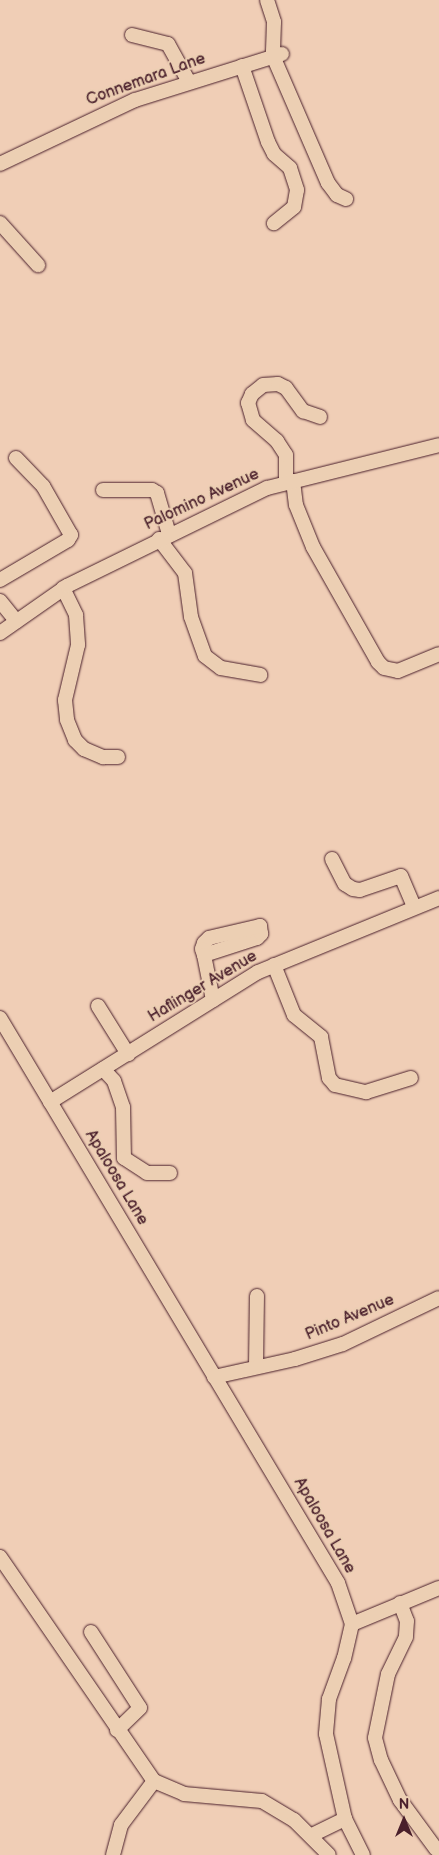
<!DOCTYPE html>
<style>
body{margin:0}
#map{position:relative;width:439px;height:1855px;overflow:hidden;background:#f0ceb6;font-family:"Balsamiq Sans",sans-serif}
div>[style]{position:absolute}
.roads{filter:drop-shadow(0 0 1px #4a1f2b) drop-shadow(0 0 1px #4a1f2b)}
.minor>*{height:14px;margin:-7px;padding:0 7px;transform-origin:7px;border-radius:7px;background:#eccfb3}
span{translate:-50% -50%;white-space:nowrap;text-align:center;line-height:1.15;-webkit-text-stroke:4px #eccfb3;paint-order:stroke}
.street-label{font-size:16px;color:#4a1f2b}
.north{position:absolute;left:379px;top:1795px;width:50px;height:50px;-webkit-text-stroke:4px #eccfb3;paint-order:stroke;rotate:0deg;font-size:14px;font-weight:700;line-height:20px;text-align:center;color:#4a1f2b}
.north::after{content:'';display:block;margin:auto;width:18px;height:22px;background:#4a1f2b;clip-path:polygon(50% 0,100% 100%,50% 72%,0 100%)}
</style>
<div id="map">
<div class="roads">
<div class="minor">
<div style="left:267px;top:0;width:23px;rotate:72deg"></div>
<div style="left:274px;top:22px;width:34px;rotate:92deg"></div>
<div style="left:273px;top:56px;width:138px;rotate:66.6deg"></div>
<div style="left:328px;top:183px;width:15px;rotate:53deg"></div>
<div style="left:337px;top:195px;width:10px;rotate:24deg"></div>
<div style="left:132px;top:35px;width:37px;rotate:14deg"></div>
<div style="left:168px;top:44px;width:43px;rotate:61.1deg"></div>
<div style="left:242px;top:66px;width:80px;rotate:71.1deg"></div>
<div style="left:268px;top:142px;width:13px;rotate:63deg"></div>
<div style="left:274px;top:154px;width:21px;rotate:41deg"></div>
<div style="left:290px;top:168px;width:23px;rotate:72deg"></div>
<div style="left:297px;top:190px;width:17px;rotate:100deg"></div>
<div style="left:294px;top:207px;width:26px;rotate:141deg"></div>
<div style="left:0;top:164px;width:149px;rotate:-25.4deg"></div>
<div style="left:135px;top:100px;width:154px;rotate:-17.4deg"></div>
<div style="left:0;top:223px;width:57px;rotate:47.9deg"></div>
<div style="left:293px;top:481px;width:24px;rotate:83deg"></div>
<div style="left:296px;top:505px;width:45px;rotate:68deg"></div>
<div style="left:313px;top:547px;width:132px;rotate:60.5deg"></div>
<div style="left:378px;top:662px;width:8px;rotate:45deg"></div>
<div style="left:384px;top:668px;width:14px;rotate:12deg"></div>
<div style="left:398px;top:671px;width:44px;rotate:-22.5deg"></div>
<div style="left:286px;top:482px;width:27px;rotate:-90deg"></div>
<div style="left:286px;top:455px;width:17px;rotate:-123deg"></div>
<div style="left:277px;top:441px;width:32px;rotate:-139deg"></div>
<div style="left:253px;top:420px;width:18px;rotate:-106deg"></div>
<div style="left:248px;top:403px;width:10px;rotate:-66deg"></div>
<div style="left:252px;top:394px;width:14px;rotate:-39deg"></div>
<div style="left:263px;top:385px;width:15px;rotate:-4deg"></div>
<div style="left:278px;top:384px;width:9px;rotate:27deg"></div>
<div style="left:286px;top:388px;width:29px;rotate:54deg"></div>
<div style="left:303px;top:411px;width:18px;rotate:19deg"></div>
<div style="left:103px;top:490px;width:49px"></div>
<div style="left:152px;top:490px;width:6px;rotate:31deg"></div>
<div style="left:157px;top:493px;width:43px;rotate:73.7deg"></div>
<div style="left:159px;top:539px;width:43px;rotate:52.6deg"></div>
<div style="left:185px;top:573px;width:44px;rotate:82.2deg"></div>
<div style="left:191px;top:617px;width:41px;rotate:70.3deg"></div>
<div style="left:205px;top:656px;width:20px;rotate:37deg"></div>
<div style="left:221px;top:668px;width:40px;rotate:10deg"></div>
<div style="left:0;top:580px;width:79px;rotate:-30.5deg"></div>
<div style="left:68px;top:540px;width:6px;rotate:-59deg"></div>
<div style="left:71px;top:535px;width:56px;rotate:-119.7deg"></div>
<div style="left:43px;top:486px;width:39px;rotate:-134deg"></div>
<div style="left:63px;top:588px;width:30px;rotate:64deg"></div>
<div style="left:76px;top:615px;width:30px;rotate:86deg"></div>
<div style="left:78px;top:645px;width:57px;rotate:103.3deg"></div>
<div style="left:65px;top:700px;width:20px;rotate:84deg"></div>
<div style="left:67px;top:720px;width:22px;rotate:68deg"></div>
<div style="left:75px;top:740px;width:13px;rotate:45deg"></div>
<div style="left:84px;top:749px;width:21px;rotate:23deg"></div>
<div style="left:103px;top:757px;width:15px"></div>
<div style="left:0;top:601px;width:26px;rotate:51deg"></div>
<div style="left:0;top:633px;width:82px;rotate:-35deg"></div>
<div style="left:67px;top:586px;width:223px;rotate:-26.1deg"></div>
<div style="left:267px;top:488px;width:177px;rotate:-14deg"></div>
<div style="left:332px;top:859px;width:28px;rotate:63deg"></div>
<div style="left:345px;top:884px;width:9px;rotate:32deg"></div>
<div style="left:353px;top:889px;width:7px;rotate:8deg"></div>
<div style="left:360px;top:890px;width:43px;rotate:-18.9deg"></div>
<div style="left:401px;top:876px;width:34px;rotate:67deg"></div>
<div style="left:204px;top:955px;width:56px;rotate:-17.8deg"></div>
<div style="left:257px;top:938px;width:6px;rotate:-45deg"></div>
<div style="left:261px;top:934px;width:8px;rotate:-97deg"></div>
<div style="left:260px;top:926px;width:52px;rotate:166.8deg"></div>
<div style="left:209px;top:938px;width:7px;rotate:135deg"></div>
<div style="left:204px;top:943px;width:6px;rotate:108deg"></div>
<div style="left:202px;top:949px;width:6px;rotate:72deg"></div>
<div style="left:204px;top:955px;width:46px;rotate:78.7deg"></div>
<div style="left:274px;top:965px;width:54px;rotate:68.2deg"></div>
<div style="left:294px;top:1015px;width:35px;rotate:39deg"></div>
<div style="left:321px;top:1037px;width:42px;rotate:79deg"></div>
<div style="left:329px;top:1078px;width:9px;rotate:49deg"></div>
<div style="left:335px;top:1085px;width:32px;rotate:13deg"></div>
<div style="left:366px;top:1092px;width:47px;rotate:-17.3deg"></div>
<div style="left:98px;top:1006px;width:57px;rotate:58deg"></div>
<div style="left:0;top:1018px;width:658px;rotate:59.11deg"></div>
<div style="left:338px;top:1583px;width:43px;rotate:71.1deg"></div>
<div style="left:352px;top:1624px;width:35px;rotate:103deg"></div>
<div style="left:344px;top:1658px;width:44px;rotate:110.1deg"></div>
<div style="left:329px;top:1699px;width:35px;rotate:95deg"></div>
<div style="left:326px;top:1734px;width:87px;rotate:77.4deg"></div>
<div style="left:345px;top:1819px;width:40px;rotate:63.4deg"></div>
<div style="left:103px;top:1069px;width:16px;rotate:47deg"></div>
<div style="left:114px;top:1081px;width:28px;rotate:71deg"></div>
<div style="left:123px;top:1107px;width:51px;rotate:88.9deg"></div>
<div style="left:124px;top:1158px;width:27px;rotate:33deg"></div>
<div style="left:147px;top:1173px;width:23px"></div>
<div style="left:50px;top:1102px;width:245px;rotate:-32deg"></div>
<div style="left:258px;top:972px;width:196px;rotate:-22.2deg"></div>
<div style="left:256px;top:1366px;width:70px;rotate:-89.2deg"></div>
<div style="left:214px;top:1377px;width:83px;rotate:-12.5deg"></div>
<div style="left:295px;top:1359px;width:50px;rotate:-17.4deg"></div>
<div style="left:343px;top:1344px;width:106px;rotate:-25.6deg"></div>
<div style="left:0;top:1557px;width:272px;rotate:55.5deg"></div>
<div style="left:154px;top:1781px;width:33px;rotate:23deg"></div>
<div style="left:184px;top:1794px;width:78px;rotate:5.1deg"></div>
<div style="left:262px;top:1801px;width:37px;rotate:31deg"></div>
<div style="left:294px;top:1820px;width:49px;rotate:45deg"></div>
<div style="left:400px;top:1603px;width:19px;rotate:69deg"></div>
<div style="left:407px;top:1621px;width:16px;rotate:94deg"></div>
<div style="left:406px;top:1637px;width:41px;rotate:115.9deg"></div>
<div style="left:388px;top:1674px;width:65px;rotate:101.5deg"></div>
<div style="left:375px;top:1738px;width:23px;rotate:75deg"></div>
<div style="left:381px;top:1760px;width:44px;rotate:64.6deg"></div>
<div style="left:400px;top:1800px;width:61px;rotate:53.7deg"></div>
<div style="left:352px;top:1624px;width:94px;rotate:-22.5deg"></div>
<div style="left:91px;top:1632px;width:90px;rotate:57.2deg"></div>
<div style="left:140px;top:1708px;width:32px;rotate:136deg"></div>
<div style="left:312px;top:1835px;width:37px;rotate:-26deg"></div>
<div style="left:113px;top:1855px;width:31px;rotate:-75deg"></div>
<div style="left:121px;top:1825px;width:55px;rotate:-53.1deg"></div>
</div>
</div>
<div class="street-label">
<span style="left:146px;top:80px;rotate:-20deg">Connemara Lane</span>
<span style="left:202px;top:500px;rotate:-25deg">Palomino Avenue</span>
<span style="left:203px;top:987px;rotate:-31deg">Haflinger Avenue</span>
<span style="left:116px;top:1178px;rotate:59deg">Apaloosa Lane</span>
<span style="left:350px;top:1318px;rotate:-23deg">Pinto Avenue</span>
<span style="left:324px;top:1526px;rotate:60deg">Apaloosa Lane</span>
</div>
<div class="north">N</div>
</div>
